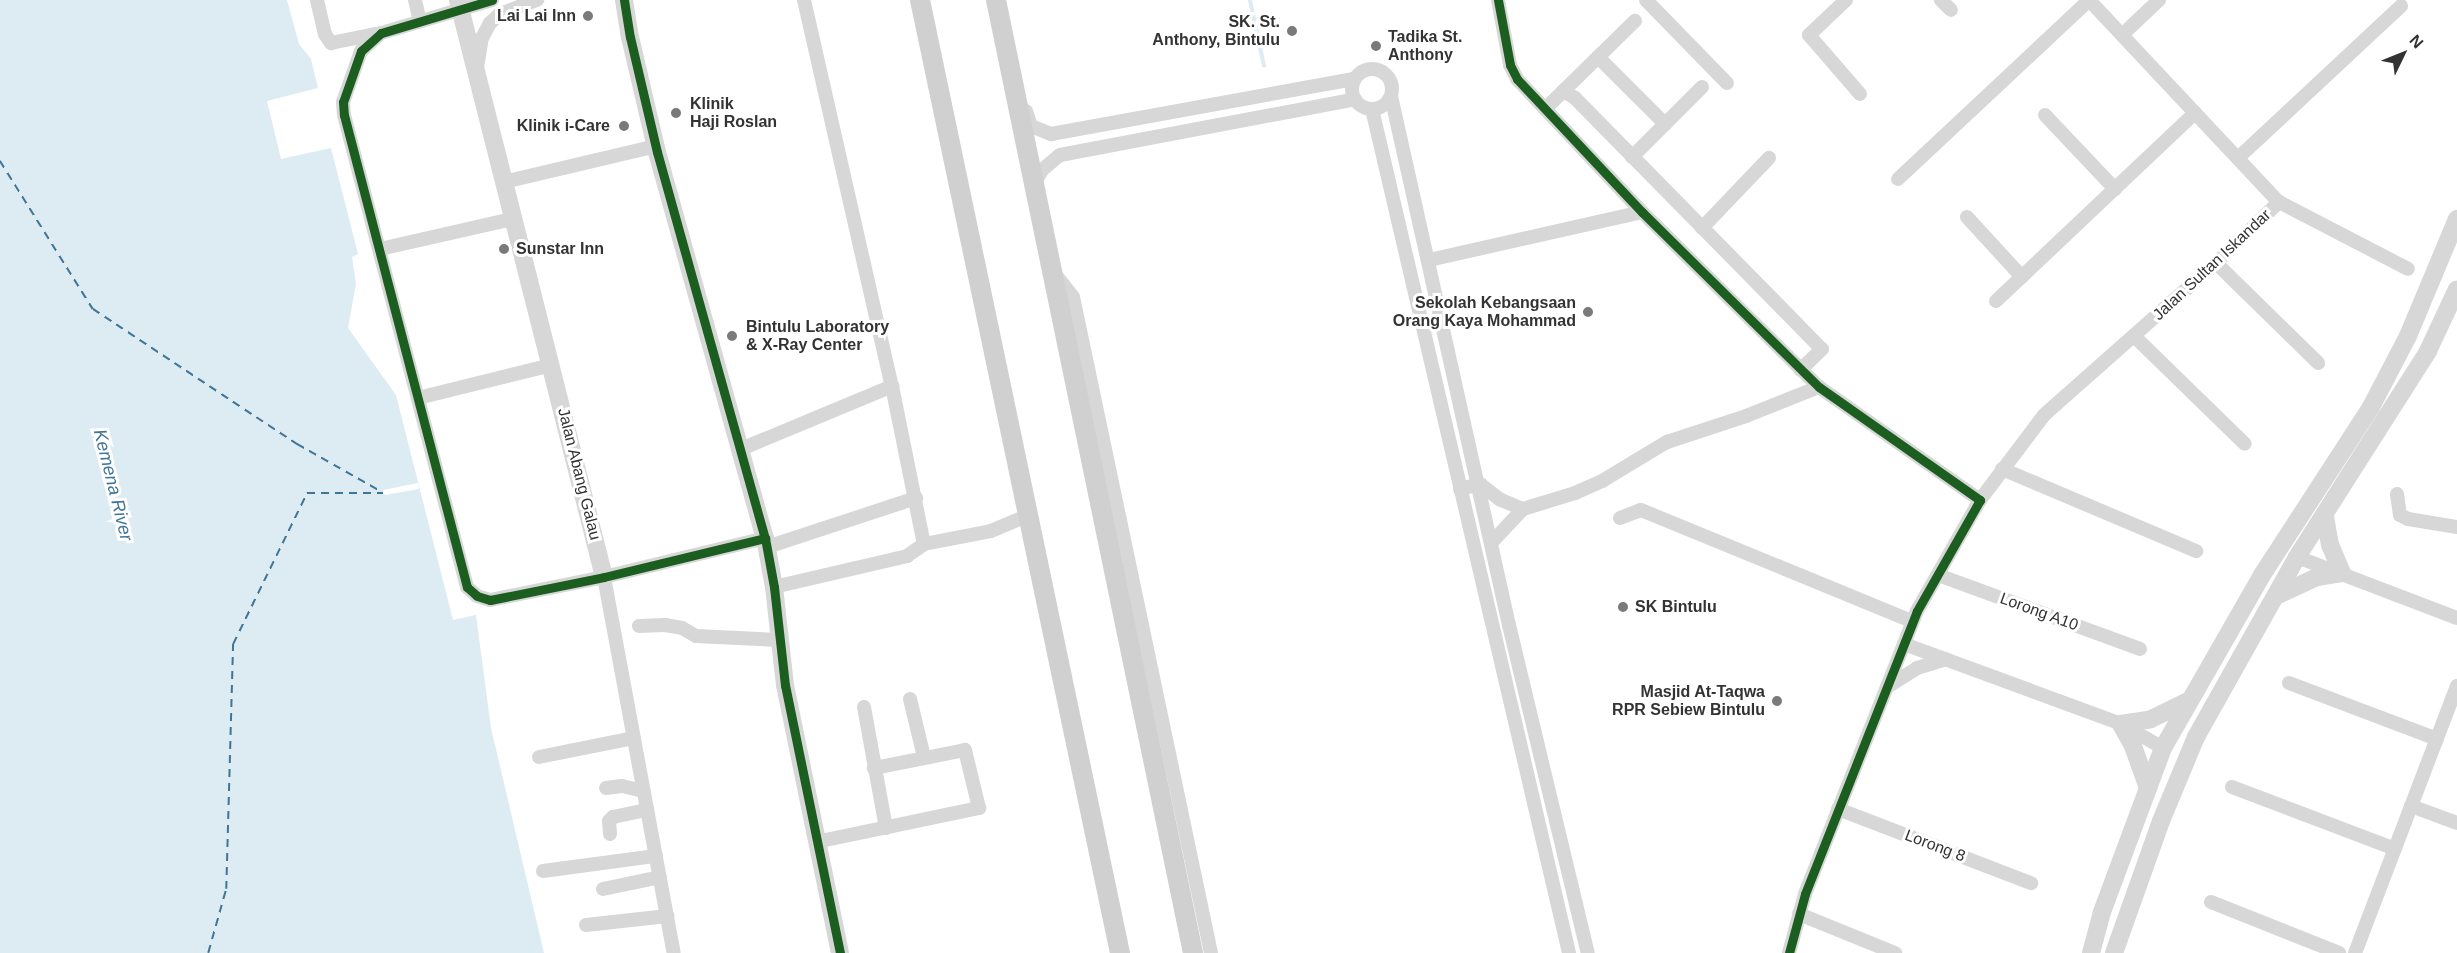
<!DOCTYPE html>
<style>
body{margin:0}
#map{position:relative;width:2457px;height:953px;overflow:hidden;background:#fff;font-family:Helvetica,sans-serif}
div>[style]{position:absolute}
.water>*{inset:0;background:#ddebf3}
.pier>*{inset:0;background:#fff}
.stream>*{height:4px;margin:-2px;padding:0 2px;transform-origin:2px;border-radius:2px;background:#ddebf3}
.ferry>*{height:1.5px;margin-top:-0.75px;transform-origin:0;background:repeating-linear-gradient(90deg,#3f7597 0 8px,transparent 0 14px)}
.minor>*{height:14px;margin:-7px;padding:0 7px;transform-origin:7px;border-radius:7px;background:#d7d7d7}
.minor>.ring{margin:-7px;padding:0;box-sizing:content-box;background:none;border:14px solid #d7d7d7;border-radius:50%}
.tertiary>*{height:18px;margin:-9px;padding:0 9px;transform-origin:9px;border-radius:9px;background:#d7d7d7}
.secondary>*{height:20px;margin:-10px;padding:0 10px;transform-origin:10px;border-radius:10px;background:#d0d0d0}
.cycleway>*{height:9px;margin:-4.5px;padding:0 4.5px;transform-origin:4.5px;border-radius:4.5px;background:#1b5e20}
.dots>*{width:16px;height:16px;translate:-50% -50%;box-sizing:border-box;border:3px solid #fff;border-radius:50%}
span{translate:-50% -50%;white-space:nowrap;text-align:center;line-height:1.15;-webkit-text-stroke:6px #fff;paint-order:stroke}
.poi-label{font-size:16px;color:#333;font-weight:700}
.right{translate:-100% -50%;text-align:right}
.left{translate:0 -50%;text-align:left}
.street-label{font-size:16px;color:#333}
.water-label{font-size:18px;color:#3f7597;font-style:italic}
.north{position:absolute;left:2373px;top:24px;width:60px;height:60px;-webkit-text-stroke:4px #fff;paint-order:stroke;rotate:47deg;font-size:16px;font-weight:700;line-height:24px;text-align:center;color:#333}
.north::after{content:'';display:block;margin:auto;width:21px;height:27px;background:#333;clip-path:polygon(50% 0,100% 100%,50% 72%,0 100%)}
</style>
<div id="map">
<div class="water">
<div style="clip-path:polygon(0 0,287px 0,299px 44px,311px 59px,318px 88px,267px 101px,281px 159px,331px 148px,358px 254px,352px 257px,356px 284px,348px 328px,396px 395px,453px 620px,476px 615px,491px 728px,544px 953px,0 953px)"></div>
</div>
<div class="pier">
<div style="clip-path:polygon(418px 483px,419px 489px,385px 495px,383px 493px,383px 490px)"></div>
</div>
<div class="stream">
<div style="left:1250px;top:0;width:67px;rotate:78deg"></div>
</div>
<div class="ferry">
<div style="left:0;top:161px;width:175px;rotate:57.9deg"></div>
<div style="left:93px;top:309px;width:245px;rotate:33.5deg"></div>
<div style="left:297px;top:444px;width:98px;rotate:29.5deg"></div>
<div style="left:208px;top:953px;width:66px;rotate:-74.3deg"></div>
<div style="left:226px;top:889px;width:245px;rotate:-88.4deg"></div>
<div style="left:233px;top:644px;width:168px;rotate:-63.9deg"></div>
<div style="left:307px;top:493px;width:76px"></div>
</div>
<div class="minor">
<div style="left:317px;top:0;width:35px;rotate:77deg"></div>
<div style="left:325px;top:34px;width:11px;rotate:56deg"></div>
<div style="left:331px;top:43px;width:46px;rotate:-11.3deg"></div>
<div style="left:415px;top:0;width:22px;rotate:77deg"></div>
<div style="left:492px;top:0;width:116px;rotate:163.4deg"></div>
<div style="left:381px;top:33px;width:27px;rotate:138deg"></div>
<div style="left:361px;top:51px;width:54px;rotate:109.4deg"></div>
<div style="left:343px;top:102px;width:13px;rotate:86deg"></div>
<div style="left:344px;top:115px;width:488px;rotate:75.4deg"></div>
<div style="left:467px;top:587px;width:13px;rotate:42deg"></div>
<div style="left:477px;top:596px;width:14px;rotate:17deg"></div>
<div style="left:490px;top:600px;width:116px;rotate:-11.4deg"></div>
<div style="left:604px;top:577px;width:166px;rotate:-13.6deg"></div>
<div style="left:804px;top:0;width:396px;rotate:77.2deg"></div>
<div style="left:892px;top:386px;width:161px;rotate:78.6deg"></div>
<div style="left:1498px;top:0;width:66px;rotate:79.5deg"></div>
<div style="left:1510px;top:65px;width:16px;rotate:63deg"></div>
<div style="left:1517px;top:79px;width:183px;rotate:46.8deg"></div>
<div style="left:1642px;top:212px;width:249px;rotate:44.7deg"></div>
<div style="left:1819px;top:387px;width:197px;rotate:35.1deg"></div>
<div style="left:1980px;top:500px;width:128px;rotate:119.6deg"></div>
<div style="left:1917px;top:611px;width:304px;rotate:111.6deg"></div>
<div style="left:1805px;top:894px;width:61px;rotate:105.2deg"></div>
<div style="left:1646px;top:0;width:116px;rotate:45.7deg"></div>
<div style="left:1846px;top:0;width:51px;rotate:136.6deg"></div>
<div style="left:1809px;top:35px;width:78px;rotate:49.2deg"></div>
<div style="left:1941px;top:0;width:14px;rotate:45deg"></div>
<div style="left:2089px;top:0;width:277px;rotate:46.8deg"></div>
<div style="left:2279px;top:202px;width:145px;rotate:27.4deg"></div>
<div style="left:2122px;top:35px;width:51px;rotate:-43.4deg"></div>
<div style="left:1598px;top:57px;width:95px;rotate:45deg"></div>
<div style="left:477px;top:68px;width:30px;rotate:-81deg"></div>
<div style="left:482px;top:38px;width:17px;rotate:-62deg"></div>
<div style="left:490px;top:23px;width:13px;rotate:-42deg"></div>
<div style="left:500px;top:14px;width:40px;rotate:-21deg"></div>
<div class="ring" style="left:1352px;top:69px;width:26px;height:26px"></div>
<div style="left:1563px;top:91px;width:14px;rotate:30deg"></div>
<div style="left:1575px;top:98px;width:352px;rotate:45.5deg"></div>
<div style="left:1822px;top:349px;width:30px;rotate:136deg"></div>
<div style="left:1391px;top:96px;width:542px;rotate:77.43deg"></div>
<div style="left:1509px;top:625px;width:337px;rotate:76.5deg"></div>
<div style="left:1372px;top:109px;width:867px;rotate:76.86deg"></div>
<div style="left:1545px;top:109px;width:126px;rotate:-44.4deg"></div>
<div style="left:1026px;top:111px;width:16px;rotate:72deg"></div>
<div style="left:1031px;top:126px;width:22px;rotate:22deg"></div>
<div style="left:1051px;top:134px;width:309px;rotate:-10.3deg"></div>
<div style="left:2045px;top:115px;width:102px;rotate:46.6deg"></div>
<div style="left:1632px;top:157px;width:99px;rotate:-45deg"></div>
<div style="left:2238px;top:158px;width:223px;rotate:-43deg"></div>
<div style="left:1898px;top:179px;width:262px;rotate:-43.1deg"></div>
<div style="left:504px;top:182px;width:156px;rotate:-13.3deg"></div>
<div style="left:1034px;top:184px;width:16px;rotate:-60deg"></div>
<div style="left:1042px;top:170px;width:23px;rotate:-40deg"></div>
<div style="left:1060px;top:155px;width:300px;rotate:-10.7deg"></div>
<div style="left:1967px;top:217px;width:81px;rotate:47.5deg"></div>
<div style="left:1702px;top:228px;width:97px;rotate:-46.3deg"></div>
<div style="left:380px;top:249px;width:135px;rotate:-12.8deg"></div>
<div style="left:1429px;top:260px;width:218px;rotate:-12.7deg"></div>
<div style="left:2216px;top:263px;width:143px;rotate:44.4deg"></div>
<div style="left:1055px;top:274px;width:29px;rotate:52deg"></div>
<div style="left:1073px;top:297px;width:670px;rotate:78.12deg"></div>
<div style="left:1996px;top:301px;width:274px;rotate:-43.4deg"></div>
<div style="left:2135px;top:337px;width:153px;rotate:44.2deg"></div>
<div style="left:418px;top:398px;width:137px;rotate:-13.9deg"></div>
<div style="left:741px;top:449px;width:164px;rotate:-22.6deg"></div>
<div style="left:2002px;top:469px;width:211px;rotate:22.9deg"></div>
<div style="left:1460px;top:489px;width:21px;rotate:-14deg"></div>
<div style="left:1480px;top:484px;width:24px;rotate:38deg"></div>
<div style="left:1499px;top:499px;width:26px;rotate:23deg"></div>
<div style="left:2397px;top:494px;width:21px;rotate:82deg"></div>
<div style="left:2400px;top:515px;width:9px;rotate:27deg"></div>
<div style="left:2408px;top:519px;width:50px;rotate:9.3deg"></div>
<div style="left:1980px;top:500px;width:106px;rotate:-53deg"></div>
<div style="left:2044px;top:415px;width:230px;rotate:-41.5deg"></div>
<div style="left:2216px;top:263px;width:88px;rotate:-44.1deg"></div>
<div style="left:1620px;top:518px;width:22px;rotate:-21deg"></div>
<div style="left:1641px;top:510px;width:293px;rotate:22.3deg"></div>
<div style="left:1492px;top:542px;width:45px;rotate:-46.8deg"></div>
<div style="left:1523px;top:509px;width:54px;rotate:-17.1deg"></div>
<div style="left:1575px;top:493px;width:30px;rotate:-24deg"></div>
<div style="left:1602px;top:481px;width:76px;rotate:-31deg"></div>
<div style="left:1667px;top:442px;width:83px;rotate:-18.2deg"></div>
<div style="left:1746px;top:416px;width:79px;rotate:-21.7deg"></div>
<div style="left:767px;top:547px;width:157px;rotate:-18.2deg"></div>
<div style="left:2297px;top:557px;width:171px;rotate:20.9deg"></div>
<div style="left:1938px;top:575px;width:215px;rotate:20.1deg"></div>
<div style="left:604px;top:577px;width:382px;rotate:79.5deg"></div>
<div style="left:774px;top:587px;width:137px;rotate:-13.1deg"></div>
<div style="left:907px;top:556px;width:21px;rotate:-35deg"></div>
<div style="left:924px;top:544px;width:68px;rotate:-11deg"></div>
<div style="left:991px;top:531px;width:39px;rotate:-23deg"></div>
<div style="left:639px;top:626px;width:26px;rotate:-2deg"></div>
<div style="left:665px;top:625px;width:17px;rotate:10deg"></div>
<div style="left:682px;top:628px;width:16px;rotate:30deg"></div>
<div style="left:696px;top:636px;width:82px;rotate:2.8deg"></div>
<div style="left:1904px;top:644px;width:231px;rotate:20.2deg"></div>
<div style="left:2121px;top:724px;width:48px;rotate:29.7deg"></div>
<div style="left:2289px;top:683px;width:158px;rotate:20.7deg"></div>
<div style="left:1887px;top:687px;width:36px;rotate:-32deg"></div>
<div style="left:1917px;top:668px;width:30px;rotate:-17deg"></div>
<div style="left:910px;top:699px;width:60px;rotate:76.4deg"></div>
<div style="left:864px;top:707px;width:123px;rotate:79.7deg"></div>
<div style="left:539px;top:757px;width:96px;rotate:-11.4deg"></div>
<div style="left:2232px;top:787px;width:174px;rotate:20.8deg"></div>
<div style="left:606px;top:788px;width:16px;rotate:-7deg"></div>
<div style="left:622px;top:786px;width:22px;rotate:13deg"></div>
<div style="left:2411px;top:806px;width:49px;rotate:20.3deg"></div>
<div style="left:1838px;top:809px;width:207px;rotate:21deg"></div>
<div style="left:610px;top:834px;width:13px;rotate:-94deg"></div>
<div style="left:609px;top:821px;width:6px;rotate:-45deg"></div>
<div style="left:613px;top:817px;width:35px;rotate:-12deg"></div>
<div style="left:816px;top:842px;width:167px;rotate:-11.8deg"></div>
<div style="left:979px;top:808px;width:60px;rotate:-103.6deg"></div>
<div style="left:965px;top:750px;width:93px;rotate:168.8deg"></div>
<div style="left:543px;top:871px;width:114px;rotate:-7.6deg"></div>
<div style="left:603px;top:889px;width:58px;rotate:-11.9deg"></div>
<div style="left:2211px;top:902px;width:138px;rotate:21.7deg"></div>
<div style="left:1799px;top:914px;width:104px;rotate:22.1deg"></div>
<div style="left:586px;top:925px;width:82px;rotate:-6.3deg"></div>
<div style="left:2355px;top:953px;width:286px;rotate:-69.1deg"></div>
</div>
<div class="tertiary">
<div style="left:458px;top:0;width:595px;rotate:75.8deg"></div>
<div style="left:624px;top:0;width:37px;rotate:81deg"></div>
<div style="left:630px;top:37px;width:118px;rotate:76.8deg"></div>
<div style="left:657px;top:152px;width:401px;rotate:74.4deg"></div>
<div style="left:765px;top:538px;width:50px;rotate:79.6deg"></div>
<div style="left:774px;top:587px;width:99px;rotate:83.6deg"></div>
<div style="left:785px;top:685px;width:274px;rotate:78.4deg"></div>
<div style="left:2276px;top:596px;width:45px;rotate:-24.9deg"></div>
<div style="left:2317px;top:577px;width:25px;rotate:-9deg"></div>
<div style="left:2342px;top:573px;width:30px;rotate:-113deg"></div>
<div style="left:2330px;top:545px;width:29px;rotate:-100deg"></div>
<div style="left:2148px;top:788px;width:45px;rotate:-109.7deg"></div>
<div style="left:2133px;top:746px;width:25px;rotate:-119deg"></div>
<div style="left:2121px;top:724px;width:30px;rotate:-9deg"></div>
<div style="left:2151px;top:719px;width:41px;rotate:-25.9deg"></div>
<div style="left:2091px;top:953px;width:42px;rotate:-75deg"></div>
<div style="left:2102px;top:912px;width:175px;rotate:-69.6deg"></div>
<div style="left:2163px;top:748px;width:199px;rotate:-60.2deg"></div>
<div style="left:2262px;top:575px;width:200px;rotate:-57deg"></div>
<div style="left:2371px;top:407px;width:80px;rotate:-62.5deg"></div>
<div style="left:2408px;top:336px;width:127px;rotate:-67.3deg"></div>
<div style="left:2114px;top:953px;width:140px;rotate:-70.4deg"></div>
<div style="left:2161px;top:821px;width:91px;rotate:-67.4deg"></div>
<div style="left:2196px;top:737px;width:206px;rotate:-60.7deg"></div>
<div style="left:2297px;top:557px;width:244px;rotate:-57.5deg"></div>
<div style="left:2428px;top:351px;width:68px;rotate:-64.9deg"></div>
</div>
<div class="secondary">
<div style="left:920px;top:0;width:974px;rotate:78.15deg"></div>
<div style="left:996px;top:0;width:973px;rotate:78.32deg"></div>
</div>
<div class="cycleway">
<div style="left:492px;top:0;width:116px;rotate:163.4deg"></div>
<div style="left:381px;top:33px;width:27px;rotate:138deg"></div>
<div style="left:361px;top:51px;width:54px;rotate:109.4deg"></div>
<div style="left:343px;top:102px;width:13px;rotate:86deg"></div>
<div style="left:344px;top:115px;width:488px;rotate:75.4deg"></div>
<div style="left:467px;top:587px;width:13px;rotate:42deg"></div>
<div style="left:477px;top:596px;width:14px;rotate:17deg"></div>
<div style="left:490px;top:600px;width:116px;rotate:-11.4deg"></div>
<div style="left:604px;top:577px;width:166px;rotate:-13.6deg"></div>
<div style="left:624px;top:0;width:37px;rotate:81deg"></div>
<div style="left:630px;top:37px;width:118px;rotate:76.8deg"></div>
<div style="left:657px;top:152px;width:401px;rotate:74.4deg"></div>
<div style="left:765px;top:538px;width:50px;rotate:79.6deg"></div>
<div style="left:774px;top:587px;width:99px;rotate:83.6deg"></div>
<div style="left:785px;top:685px;width:274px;rotate:78.4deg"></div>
<div style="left:1498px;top:0;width:66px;rotate:79.5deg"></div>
<div style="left:1510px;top:65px;width:16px;rotate:63deg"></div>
<div style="left:1517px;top:79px;width:183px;rotate:46.8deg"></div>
<div style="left:1642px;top:212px;width:249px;rotate:44.7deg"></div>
<div style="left:1819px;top:387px;width:197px;rotate:35.1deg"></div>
<div style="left:1980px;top:500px;width:128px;rotate:119.6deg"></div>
<div style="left:1917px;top:611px;width:304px;rotate:111.6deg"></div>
<div style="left:1805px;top:894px;width:61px;rotate:105.2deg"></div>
</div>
<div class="dots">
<div style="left:588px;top:16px;background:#7a7a7a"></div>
<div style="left:1292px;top:31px;background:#7a7a7a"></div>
<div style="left:1376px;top:46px;background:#7a7a7a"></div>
<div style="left:676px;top:113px;background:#7a7a7a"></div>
<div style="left:624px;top:126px;background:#7a7a7a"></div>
<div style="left:504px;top:249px;background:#7a7a7a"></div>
<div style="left:1588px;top:312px;background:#7a7a7a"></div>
<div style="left:732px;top:336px;background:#7a7a7a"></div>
<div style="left:1623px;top:607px;background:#7a7a7a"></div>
<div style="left:1777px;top:701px;background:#7a7a7a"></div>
</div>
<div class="poi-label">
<span class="right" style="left:576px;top:16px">Lai Lai Inn</span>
<span class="right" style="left:1280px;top:31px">SK. St.<br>Anthony, Bintulu</span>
<span class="left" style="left:1388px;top:46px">Tadika St.<br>Anthony</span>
<span class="left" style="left:690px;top:113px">Klinik<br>Haji Roslan</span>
<span class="right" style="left:610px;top:126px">Klinik i-Care</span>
<span class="left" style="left:516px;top:249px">Sunstar Inn</span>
<span class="right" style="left:1576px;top:312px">Sekolah Kebangsaan<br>Orang Kaya Mohammad</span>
<span class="left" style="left:746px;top:336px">Bintulu Laboratory<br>&amp; X-Ray Center</span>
<span class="left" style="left:1635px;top:607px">SK Bintulu</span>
<span class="right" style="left:1765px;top:701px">Masjid At-Taqwa<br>RPR Sebiew Bintulu</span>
</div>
<div class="street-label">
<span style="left:2212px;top:265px;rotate:-43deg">Jalan Sultan Iskandar</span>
<span style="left:579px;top:474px;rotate:76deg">Jalan Abang Galau</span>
<span style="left:2039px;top:612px;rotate:20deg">Lorong A10</span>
<span style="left:1935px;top:846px;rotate:21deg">Lorong 8</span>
</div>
<div class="water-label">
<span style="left:113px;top:485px;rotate:76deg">Kemena River</span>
</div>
<div class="north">N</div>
</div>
